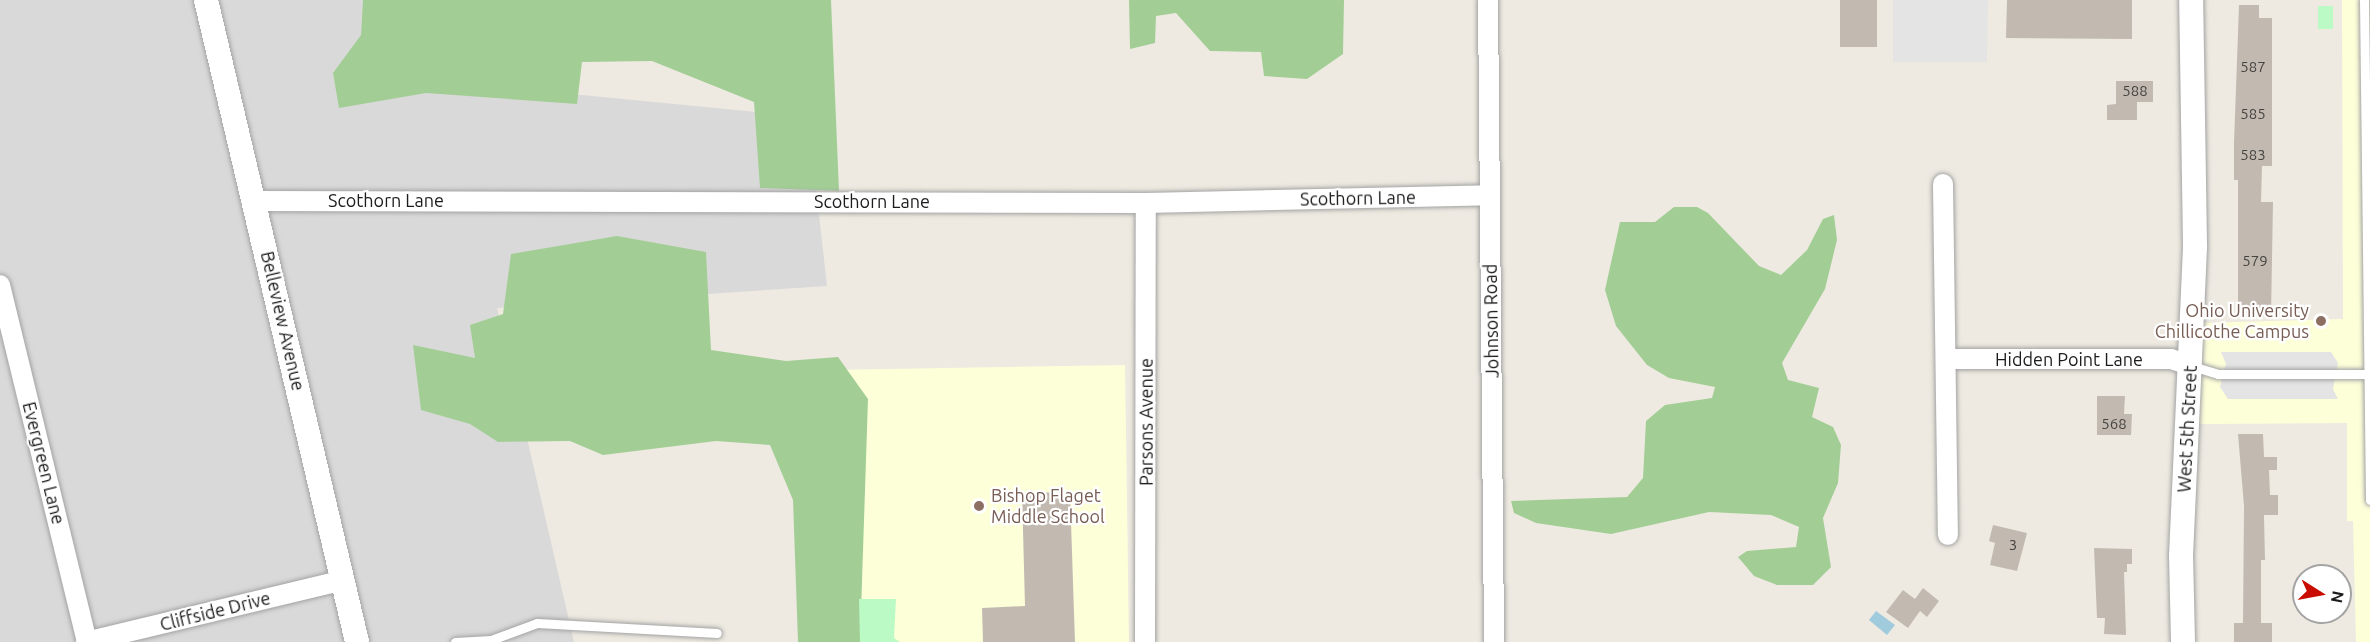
<!DOCTYPE html>
<style>
body{margin:0}
#map{position:relative;width:2370px;height:642px;overflow:hidden;background:#eeeae1;font-family:Ubuntu,sans-serif}
div>[style]{position:absolute}
.residential>*{inset:0;background:#dad9d9}
.education>*{inset:0;background:#fdffd9}
.forest>*{inset:0;background:#a2ce95}
.park>*{inset:0;background:#bcfac5}
.parking>*{inset:0;background:#e4e4e4}
.water>*{inset:0;background:#a0cbdd}
.building>*{inset:0;background:#c2bab1}
.roads{filter:drop-shadow(0 0 2px #a3a3a3) drop-shadow(0 0 2px #a3a3a3)}
.service>*{height:9px;margin:-4.5px;padding:0 4.5px;transform-origin:4.5px;border-radius:4.5px;background:#fff}
.minor>*{height:20px;margin:-10px;padding:0 10px;transform-origin:10px;border-radius:10px;background:#fff}
.tertiary>*{height:24px;margin:-12px;padding:0 12px;transform-origin:12px;border-radius:12px;background:#fff}
.dots>*{width:16px;height:16px;translate:-50% -50%;box-sizing:border-box;border:3px solid #fff;border-radius:50%}
span{translate:-50% -50%;white-space:nowrap;text-align:center;line-height:1.15;-webkit-text-stroke:4.5px #fff;paint-order:stroke}
.number-label{font-size:15px;color:#464441}
.number-label span{-webkit-text-stroke-width:0}
.street-label{font-size:18px;color:#1c1c1c}
.education-label{font-size:18px;color:#785e54}
.right{translate:-100% -50%;text-align:right}
.left{translate:0 -50%;text-align:left}
.north{position:absolute;left:2292px;top:564px;width:60px;height:60px;box-sizing:border-box;background:#fff;border:2px solid #a4a4a4;border-radius:50%;rotate:101deg;font-size:16px;font-weight:700;line-height:24px;text-align:center;color:#1c1c1c}
.north::after{content:'';display:block;margin:auto;width:21px;height:27px;background:#c80d00;clip-path:polygon(50% 0,100% 100%,50% 72%,0 100%)}
</style>
<div id="map">
<div class="residential">
<div style="clip-path:polygon(0 0,383px 0,417px 79px,808px 117px,827px 286px,497px 308px,574px 642px,0 642px)"></div>
</div>
<div class="education">
<div style="clip-path:polygon(2342px 0,2370px 0,2370px 642px,2356px 642px,2353px 521px,2347px 521px,2347px 423px,2199px 424px,2201px 323px,2343px 319px)"></div>
<div style="clip-path:polygon(1125px 365px,1129px 642px,834px 642px,830px 370px)"></div>
</div>
<div class="forest">
<div style="clip-path:polygon(363px 0,831px 0,839px 191px,760px 188px,754px 102px,652px 61px,582px 62px,577px 104px,426px 93px,339px 108px,333px 73px,361px 35px)"></div>
<div style="clip-path:polygon(1129px 0,1344px 0,1343px 54px,1307px 79px,1264px 76px,1261px 52px,1210px 51px,1176px 13px,1156px 16px,1155px 43px,1130px 49px)"></div>
<div style="clip-path:polygon(1674px 207px,1697px 207px,1708px 213px,1759px 266px,1781px 275px,1807px 250px,1823px 219px,1834px 215px,1837px 240px,1825px 289px,1782px 363px,1788px 380px,1819px 388px,1812px 417px,1833px 427px,1841px 445px,1838px 483px,1823px 518px,1831px 567px,1813px 585px,1777px 585px,1754px 576px,1738px 557px,1747px 551px,1796px 547px,1799px 527px,1771px 515px,1709px 512px,1611px 534px,1536px 523px,1514px 513px,1511px 501px,1627px 497px,1643px 478px,1646px 421px,1665px 405px,1712px 398px,1715px 387px,1669px 378px,1647px 365px,1616px 326px,1605px 290px,1620px 222px,1655px 222px)"></div>
<div style="clip-path:polygon(617px 236px,706px 252px,711px 350px,786px 361px,838px 357px,868px 399px,860px 642px,798px 642px,793px 500px,770px 445px,716px 441px,603px 455px,570px 441px,498px 442px,470px 424px,421px 410px,413px 345px,475px 358px,470px 325px,503px 314px,511px 254px)"></div>
</div>
<div class="park">
<div style="clip-path:polygon(2318px 6px,2333px 6px,2333px 29px,2318px 29px)"></div>
<div style="clip-path:polygon(859px 599px,896px 599px,894px 638px,900px 642px,860px 642px)"></div>
</div>
<div class="parking">
<div style="clip-path:polygon(1893px 0,1988px 0,1987px 62px,1893px 62px)"></div>
<div style="clip-path:polygon(2221px 352px,2331px 352px,2338px 363px,2333px 389px,2338px 399px,2228px 399px,2220px 387px,2226px 364px)"></div>
</div>
<div class="water">
<div style="clip-path:polygon(1876px 611px,1895px 625px,1887px 635px,1869px 620px)"></div>
</div>
<div class="building">
<div style="clip-path:polygon(1840px 0,1877px 0,1877px 47px,1840px 47px)"></div>
<div style="clip-path:polygon(2007px 0,2132px 0,2132px 39px,2006px 38px)"></div>
<div style="clip-path:polygon(2239px 5px,2259px 5px,2259px 18px,2272px 18px,2272px 166px,2262px 166px,2261px 202px,2273px 202px,2271px 316px,2238px 317px,2238px 180px,2234px 180px,2234px 143px)"></div>
<div style="clip-path:polygon(2116px 81px,2153px 81px,2153px 102px,2137px 102px,2137px 120px,2107px 120px,2107px 105px,2116px 104px)"></div>
<div style="clip-path:polygon(2097px 396px,2125px 396px,2124px 414px,2132px 414px,2131px 435px,2097px 435px)"></div>
<div style="clip-path:polygon(2238px 434px,2263px 434px,2264px 457px,2277px 457px,2277px 470px,2269px 470px,2270px 495px,2278px 495px,2278px 515px,2264px 515px,2265px 560px,2261px 560px,2261px 623px,2272px 623px,2272px 642px,2234px 642px,2234px 623px,2243px 623px,2244px 506px)"></div>
<div style="clip-path:polygon(1070px 492px,1075px 642px,983px 642px,982px 608px,1025px 606px,1022px 493px)"></div>
<div style="clip-path:polygon(1993px 525px,2027px 533px,2017px 571px,1990px 565px,1995px 543px,1989px 541px)"></div>
<div style="clip-path:polygon(2094px 548px,2132px 549px,2132px 564px,2127px 564px,2127px 572px,2124px 572px,2126px 635px,2104px 634px,2105px 618px,2097px 618px)"></div>
<div style="clip-path:polygon(1923px 588px,1939px 601px,1927px 617px,1920px 611px,1908px 628px,1886px 612px,1903px 590px,1915px 599px)"></div>
</div>
<div class="roads">
<div class="service">
<div style="left:2364px;top:0;width:500px;rotate:89.31deg"></div>
<div style="left:2192px;top:366px;width:27px;rotate:17deg"></div>
<div style="left:2218px;top:374px;width:152px"></div>
<div style="left:455px;top:642px;width:36px;rotate:-3deg"></div>
<div style="left:491px;top:640px;width:49px;rotate:-20.3deg"></div>
<div style="left:537px;top:623px;width:180px;rotate:3.2deg"></div>
</div>
<div class="minor">
<div style="left:1488px;top:0;width:642px;rotate:89.46deg"></div>
<div style="left:1943px;top:184px;width:351px;rotate:89.2deg"></div>
<div style="left:254px;top:201px;width:892px;rotate:0.13deg"></div>
<div style="left:1146px;top:203px;width:344px;rotate:-1.3deg"></div>
<div style="left:0;top:285px;width:367px;rotate:76.3deg"></div>
<div style="left:1946px;top:359px;width:225px"></div>
<div style="left:2171px;top:359px;width:22px;rotate:18deg"></div>
<div style="left:86px;top:642px;width:265px;rotate:-13.5deg"></div>
<div style="left:1145px;top:642px;width:439px;rotate:-89.9deg"></div>
</div>
<div class="tertiary">
<div style="left:206px;top:0;width:660px;rotate:76.76deg"></div>
<div style="left:2183px;top:642px;width:86px;rotate:-91.3deg"></div>
<div style="left:2181px;top:556px;width:311px;rotate:-87.4deg"></div>
<div style="left:2195px;top:245px;width:245px;rotate:-90.9deg"></div>
</div>
</div>
<div class="dots">
<div style="left:2321px;top:321px;background:#8d6e63"></div>
<div style="left:979px;top:506px;background:#8d6e63"></div>
</div>
<div class="number-label">
<span style="left:2253px;top:67px">587</span>
<span style="left:2135px;top:91px">588</span>
<span style="left:2253px;top:114px">585</span>
<span style="left:2253px;top:155px">583</span>
<span style="left:2255px;top:261px">579</span>
<span style="left:2114px;top:424px">568</span>
<span style="left:2013px;top:545px">3</span>
</div>
<div class="street-label">
<span style="left:1358px;top:198px;rotate:-1deg">Scothorn Lane</span>
<span style="left:386px;top:200px">Scothorn Lane</span>
<span style="left:872px;top:201px">Scothorn Lane</span>
<span style="left:283px;top:321px;rotate:77deg">Belleview Avenue</span>
<span style="left:1491px;top:321px;rotate:-91deg">Johnson Road</span>
<span style="left:2069px;top:359px">Hidden Point Lane</span>
<span style="left:1146px;top:422px;rotate:-90deg">Parsons Avenue</span>
<span style="left:2187px;top:429px;rotate:-87deg">West 5th Street</span>
<span style="left:44px;top:463px;rotate:76deg">Evergreen Lane</span>
<span style="left:215px;top:611px;rotate:-14deg">Cliffside Drive</span>
</div>
<div class="education-label">
<span class="right" style="left:2309px;top:321px">Ohio University<br>Chillicothe Campus</span>
<span class="left" style="left:991px;top:506px">Bishop Flaget<br>Middle School</span>
</div>
<div class="north">N</div>
</div>
